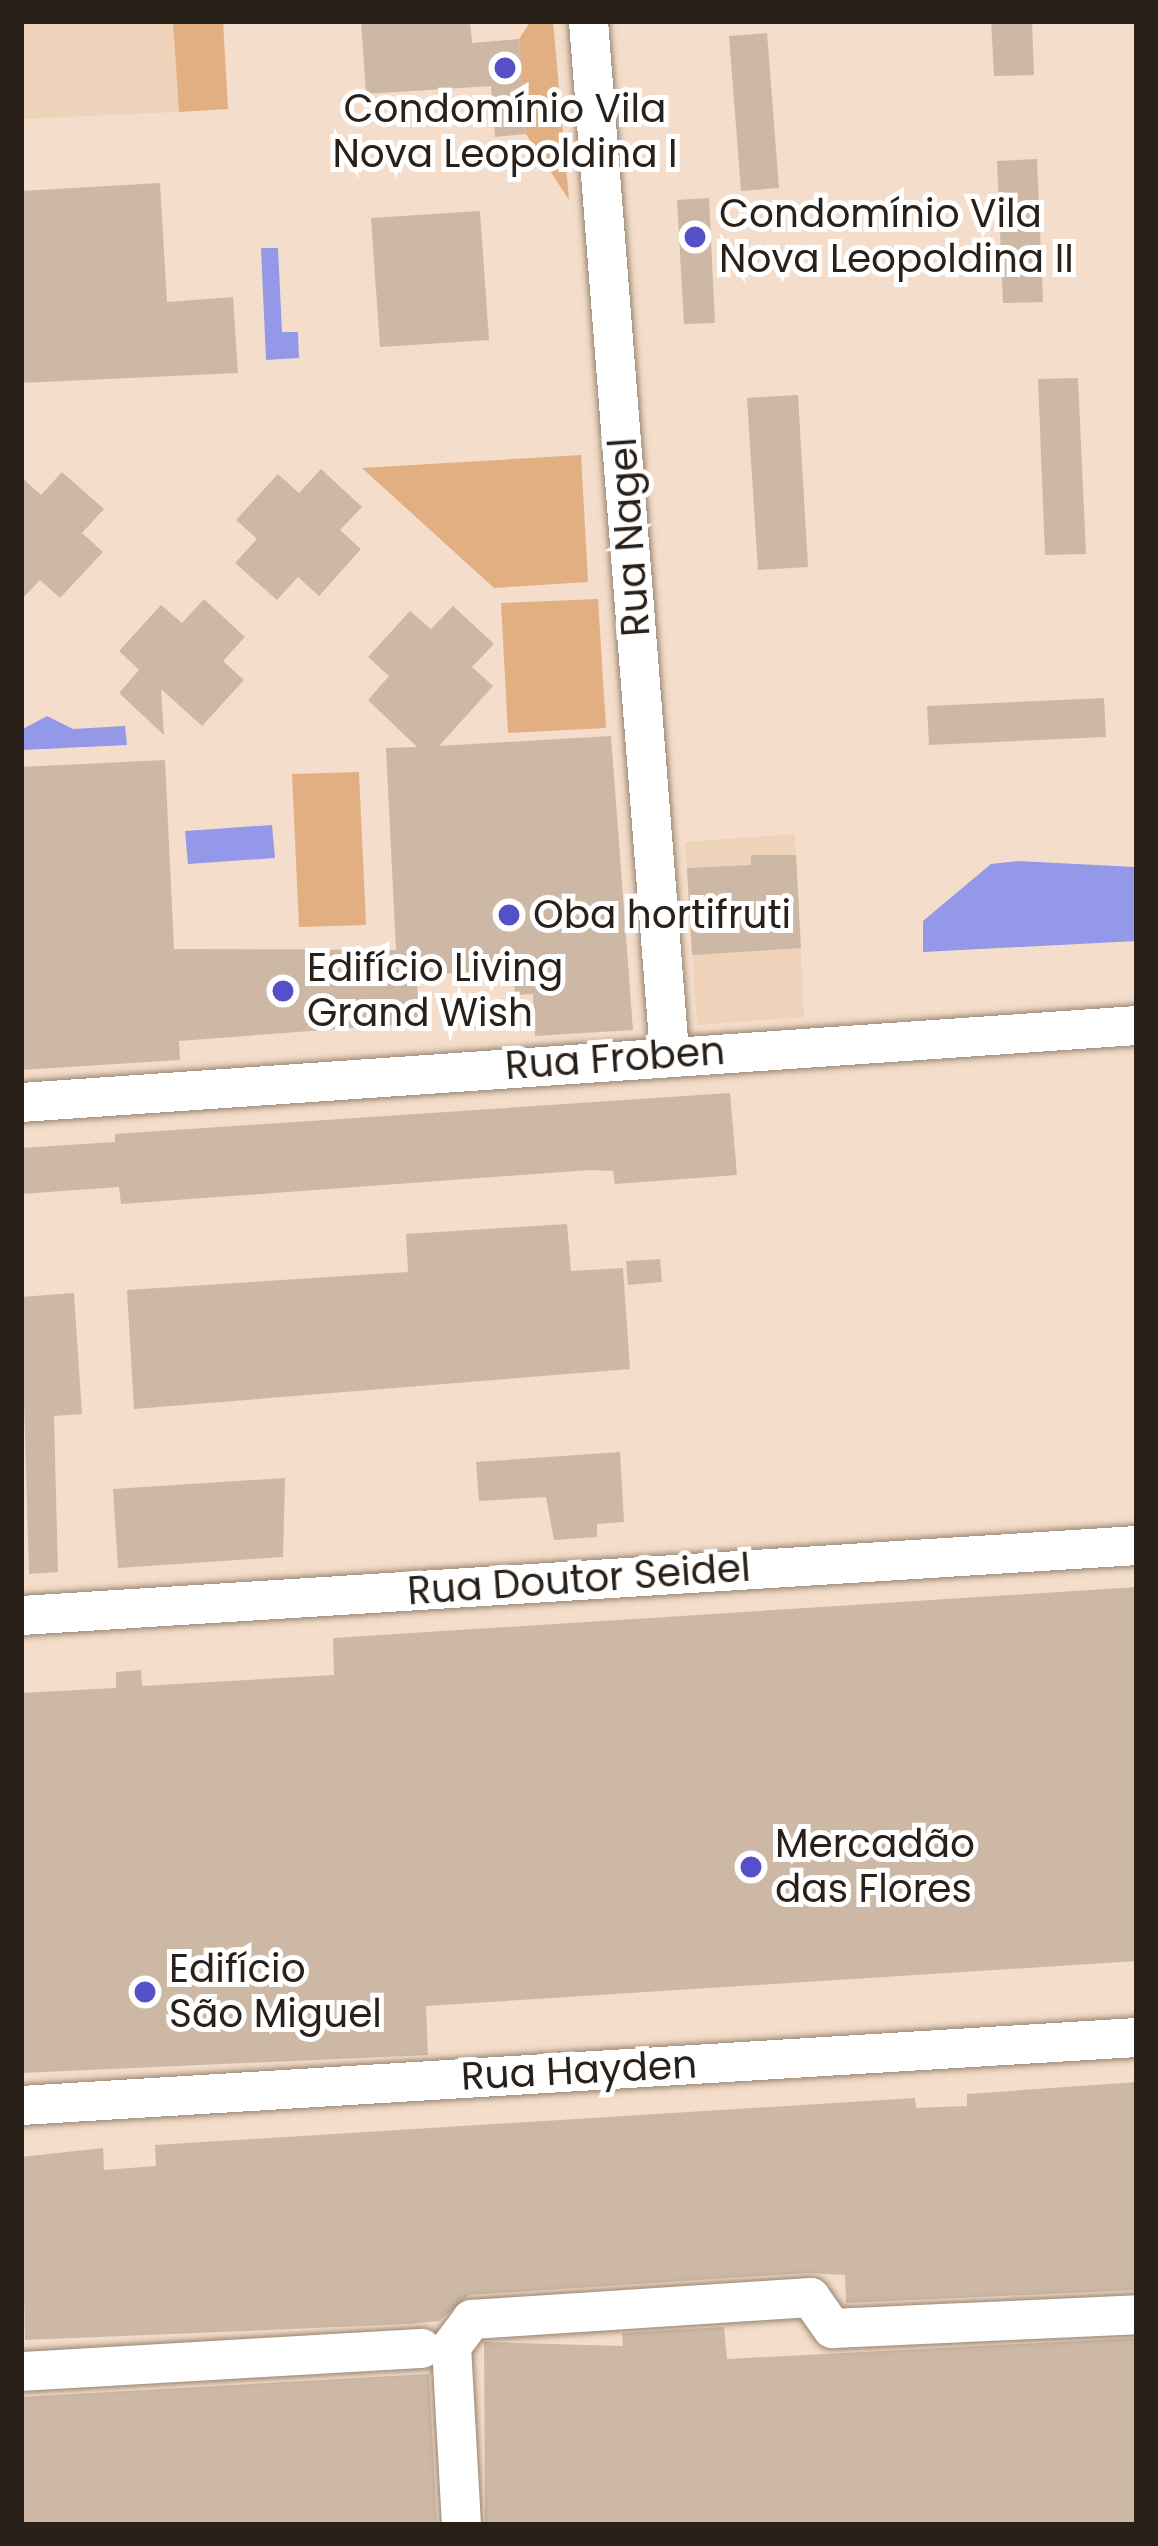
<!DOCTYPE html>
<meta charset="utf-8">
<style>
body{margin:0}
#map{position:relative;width:1158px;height:2546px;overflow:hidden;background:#f4decb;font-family:Poppins,sans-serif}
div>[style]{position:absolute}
.built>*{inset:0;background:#eed3ba}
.green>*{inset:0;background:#e1af81}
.water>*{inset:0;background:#9398e9}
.building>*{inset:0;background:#cdb8a6}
.roads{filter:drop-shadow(0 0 3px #978472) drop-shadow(0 0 3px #978472)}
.minor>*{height:39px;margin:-19.5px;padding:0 19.5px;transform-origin:19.5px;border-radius:19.5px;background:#fff}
.dots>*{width:33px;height:33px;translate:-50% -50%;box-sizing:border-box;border:6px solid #fff;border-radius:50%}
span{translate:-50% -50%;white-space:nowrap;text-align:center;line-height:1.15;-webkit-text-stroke:10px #fff;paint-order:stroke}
.poi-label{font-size:39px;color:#282019}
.left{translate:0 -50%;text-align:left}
.street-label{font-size:39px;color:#282019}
.frame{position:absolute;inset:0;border:24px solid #282019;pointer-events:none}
</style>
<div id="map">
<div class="built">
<div style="clip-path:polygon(21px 21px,173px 21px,179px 112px,21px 119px)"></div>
<div style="clip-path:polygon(795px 834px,804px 1017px,697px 1025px,685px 842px)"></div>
</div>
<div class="green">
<div style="clip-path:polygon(173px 21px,223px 21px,228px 109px,179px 112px)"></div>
<div style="clip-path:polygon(531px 21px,553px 21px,569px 200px,526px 134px,519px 39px)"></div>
<div style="clip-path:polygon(581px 455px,588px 582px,494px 588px,362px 468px)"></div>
<div style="clip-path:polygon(598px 599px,606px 728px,508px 733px,501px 603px)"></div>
<div style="clip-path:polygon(359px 772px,366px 925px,299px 927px,292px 774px)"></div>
</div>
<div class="water">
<div style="clip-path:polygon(261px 248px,278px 248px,282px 332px,298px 332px,299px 358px,266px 360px)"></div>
<div style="clip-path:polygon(47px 716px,73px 729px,125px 726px,127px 745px,22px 750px,21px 730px)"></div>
<div style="clip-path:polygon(272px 825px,275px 858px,188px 864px,185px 831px)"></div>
<div style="clip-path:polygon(1018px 861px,1135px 867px,1137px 941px,923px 952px,923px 921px,991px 864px)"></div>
</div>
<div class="building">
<div style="clip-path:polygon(361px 21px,470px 21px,472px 43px,519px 39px,526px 134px,495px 137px,491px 86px,366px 94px)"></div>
<div style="clip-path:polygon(991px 21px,1032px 21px,1034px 75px,994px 76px)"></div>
<div style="clip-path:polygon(767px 33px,779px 188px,741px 191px,729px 36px)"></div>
<div style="clip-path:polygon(1037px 159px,1043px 302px,1003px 303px,997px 161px)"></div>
<div style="clip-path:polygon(160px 183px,167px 302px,233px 297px,238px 373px,21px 383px,21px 191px)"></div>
<div style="clip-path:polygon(709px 198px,715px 323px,684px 324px,677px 200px)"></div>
<div style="clip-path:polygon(480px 211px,489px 340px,380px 347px,371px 218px)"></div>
<div style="clip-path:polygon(1078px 378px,1086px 554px,1045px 555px,1038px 379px)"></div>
<div style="clip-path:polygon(798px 395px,808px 567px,758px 570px,747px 398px)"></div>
<div style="clip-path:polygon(321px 469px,362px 507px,340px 530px,361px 549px,319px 596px,298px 577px,277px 600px,235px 563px,257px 539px,236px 520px,278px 474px,299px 493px)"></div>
<div style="clip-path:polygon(62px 472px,104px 509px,82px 533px,103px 552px,60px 598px,40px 580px,21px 600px,21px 477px,41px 495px)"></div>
<div style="clip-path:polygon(204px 599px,245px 637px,223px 661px,244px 680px,202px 726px,161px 689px,164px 735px,119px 693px,139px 670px,119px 651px,161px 605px,182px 623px)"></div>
<div style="clip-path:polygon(453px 606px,494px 644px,472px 667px,493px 686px,439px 746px,611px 736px,633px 1030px,535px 1036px,533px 994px,515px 995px,514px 970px,417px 975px,418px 1023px,179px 1041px,180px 1060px,21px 1070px,21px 767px,165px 760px,174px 949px,396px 950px,386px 748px,417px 747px,368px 700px,389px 676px,368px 657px,410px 611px,431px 629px)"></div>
<div style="clip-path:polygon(1104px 698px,1106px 737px,929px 745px,927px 706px)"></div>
<div style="clip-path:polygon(751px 855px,796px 855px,801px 948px,692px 955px,687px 868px,751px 865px)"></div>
<div style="clip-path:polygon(730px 1093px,737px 1175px,615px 1184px,613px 1171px,591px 1170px,121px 1204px,119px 1187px,21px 1194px,21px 1148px,115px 1142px,115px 1134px)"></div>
<div style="clip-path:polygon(567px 1224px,571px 1271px,623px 1268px,630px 1369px,134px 1409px,127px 1290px,408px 1272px,406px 1234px)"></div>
<div style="clip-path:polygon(660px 1259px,662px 1282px,628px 1285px,626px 1261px)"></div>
<div style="clip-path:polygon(74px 1293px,82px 1414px,54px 1416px,58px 1572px,29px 1574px,21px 1297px)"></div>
<div style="clip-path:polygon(620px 1452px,624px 1522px,597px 1524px,597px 1537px,554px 1540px,546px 1497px,479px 1501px,476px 1462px)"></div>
<div style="clip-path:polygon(285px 1478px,283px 1557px,118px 1568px,113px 1489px)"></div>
<div style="clip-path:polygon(1137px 1587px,1137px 1961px,426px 2006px,428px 2055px,21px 2073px,21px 1693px,116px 1688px,116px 1672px,141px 1670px,142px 1686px,334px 1675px,333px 1638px)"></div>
<div style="clip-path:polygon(1137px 2082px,1137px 2290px,846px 2303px,845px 2275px,808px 2273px,469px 2295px,439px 2321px,409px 2324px,25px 2340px,21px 2157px,103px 2148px,104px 2170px,156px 2166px,155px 2145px,915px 2098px,916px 2108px,967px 2106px,967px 2094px)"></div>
<div style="clip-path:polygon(724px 2327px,727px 2359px,1137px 2338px,1137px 2522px,485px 2525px,484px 2342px,623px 2346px,622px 2333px)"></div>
<div style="clip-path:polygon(429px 2374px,437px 2525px,21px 2525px,21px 2397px)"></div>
</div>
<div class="roads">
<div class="minor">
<div style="left:588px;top:21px;width:1034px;rotate:85.51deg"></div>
<div style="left:21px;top:1102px;width:1119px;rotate:-3.95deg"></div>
<div style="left:21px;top:1615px;width:1118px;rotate:-3.59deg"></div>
<div style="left:21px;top:2105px;width:1118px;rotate:-3.49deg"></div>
<div style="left:21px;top:2371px;width:401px;rotate:-3.3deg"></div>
<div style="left:461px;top:2525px;width:179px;rotate:-93.2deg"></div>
<div style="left:451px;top:2346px;width:34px;rotate:-53deg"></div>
<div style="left:471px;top:2319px;width:340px;rotate:-3.7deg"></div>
<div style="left:810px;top:2297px;width:38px;rotate:55deg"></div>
<div style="left:832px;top:2328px;width:305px;rotate:-2.6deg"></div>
</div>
</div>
<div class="dots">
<div style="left:505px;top:68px;background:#5650c8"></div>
<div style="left:695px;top:237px;background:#5650c8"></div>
<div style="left:509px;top:915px;background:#5650c8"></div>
<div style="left:283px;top:991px;background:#5650c8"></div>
<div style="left:751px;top:1867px;background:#5650c8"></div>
<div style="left:145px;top:1992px;background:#5650c8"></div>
</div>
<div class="poi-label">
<span style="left:505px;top:132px">Condomínio Vila<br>Nova Leopoldina I</span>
<span class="left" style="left:719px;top:237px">Condomínio Vila<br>Nova Leopoldina II</span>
<span class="left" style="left:533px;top:915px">Oba hortifruti</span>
<span class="left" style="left:307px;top:991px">Edifício Living<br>Grand Wish</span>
<span class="left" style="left:775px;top:1867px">Mercadão<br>das Flores</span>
<span class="left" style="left:169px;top:1992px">Edifício<br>São Miguel</span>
</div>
<div class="street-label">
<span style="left:630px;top:537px;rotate:-94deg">Rua Nagel</span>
<span style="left:615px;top:1059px;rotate:-4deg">Rua Froben</span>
<span style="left:579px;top:1580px;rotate:-4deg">Rua Doutor Seidel</span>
<span style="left:579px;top:2071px;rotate:-3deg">Rua Hayden</span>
</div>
<div class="frame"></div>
</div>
